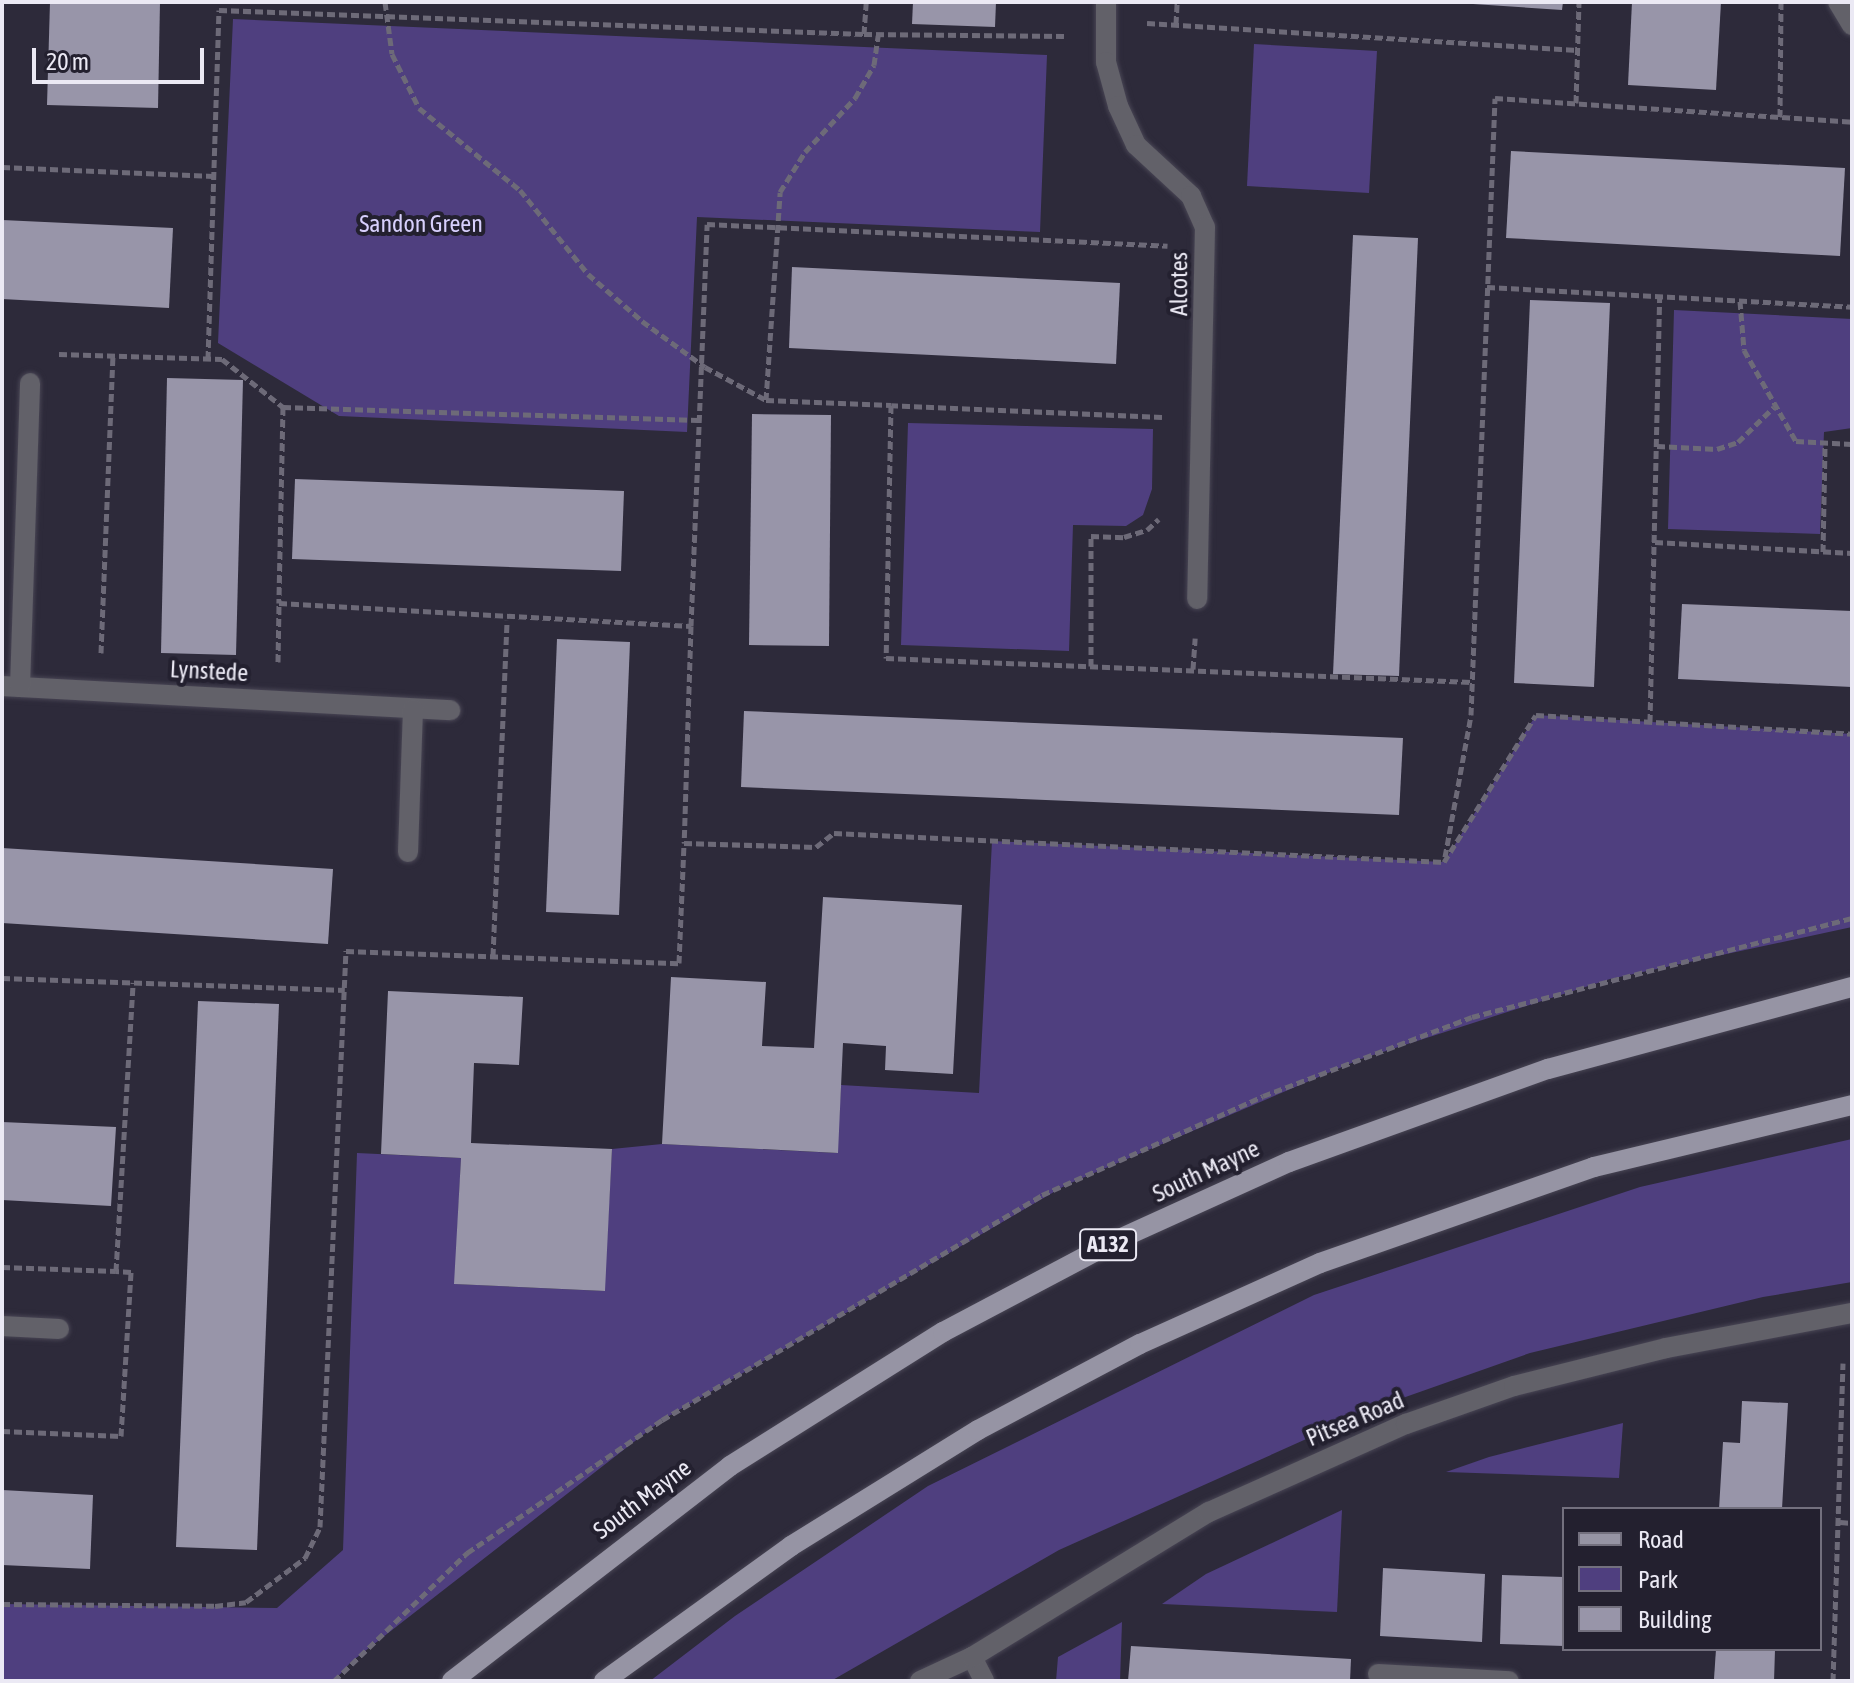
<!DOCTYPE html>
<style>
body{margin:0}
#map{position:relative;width:1854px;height:1683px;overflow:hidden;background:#2d2a3a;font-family:"Asap Condensed",sans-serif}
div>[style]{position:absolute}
.green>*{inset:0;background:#4f3f7f}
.building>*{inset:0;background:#9895a9}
.path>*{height:5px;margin-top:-2.5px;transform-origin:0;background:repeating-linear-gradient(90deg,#6d6a78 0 8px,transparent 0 12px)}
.roads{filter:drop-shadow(0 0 2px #484554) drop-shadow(0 0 2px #484554)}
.minor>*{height:20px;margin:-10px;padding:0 10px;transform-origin:10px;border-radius:10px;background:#626169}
.primary>*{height:20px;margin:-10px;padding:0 10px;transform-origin:10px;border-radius:10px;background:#9694a4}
span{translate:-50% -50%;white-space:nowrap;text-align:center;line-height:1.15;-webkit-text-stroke:8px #23202f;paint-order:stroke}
.shield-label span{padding:2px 6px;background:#23202f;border:2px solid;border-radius:6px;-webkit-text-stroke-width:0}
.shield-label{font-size:22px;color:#ebe9f4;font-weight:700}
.park-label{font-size:24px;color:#d7cffc}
.street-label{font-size:24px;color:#ebe9f4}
.frame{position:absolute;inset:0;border:4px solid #ebe9f4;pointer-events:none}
.legend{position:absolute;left:1562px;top:1507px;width:260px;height:144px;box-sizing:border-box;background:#23202f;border:2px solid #73707e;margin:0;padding:10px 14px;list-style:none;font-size:24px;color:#ebe9f4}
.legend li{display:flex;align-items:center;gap:16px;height:40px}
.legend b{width:40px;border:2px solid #73707e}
.scale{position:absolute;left:32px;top:48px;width:172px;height:36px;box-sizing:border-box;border:4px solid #ebe9f4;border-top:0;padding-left:10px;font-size:24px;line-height:28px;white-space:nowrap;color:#ebe9f4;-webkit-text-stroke:6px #23202f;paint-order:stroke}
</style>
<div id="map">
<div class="green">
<div style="clip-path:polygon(233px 19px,1047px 55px,1040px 232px,697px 217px,687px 432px,339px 416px,218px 343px)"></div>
<div style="clip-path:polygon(1254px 44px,1377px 51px,1369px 193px,1247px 186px)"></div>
<div style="clip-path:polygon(1674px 310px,1852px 319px,1852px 428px,1824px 432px,1820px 534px,1668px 529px)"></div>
<div style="clip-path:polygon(908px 423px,1153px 429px,1152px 489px,1143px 515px,1126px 526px,1073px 525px,1069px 651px,901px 645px)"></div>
<div style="clip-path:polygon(1536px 715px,1852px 734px,1852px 927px,1610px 979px,1361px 1059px,1066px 1185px,662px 1420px,351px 1662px,334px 1681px,2px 1681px,2px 1604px,277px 1608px,343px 1550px,357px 1153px,461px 1158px,455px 1284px,604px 1291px,612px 1149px,662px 1144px,837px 1153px,841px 1085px,979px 1093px,992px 841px,1444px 862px)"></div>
<div style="clip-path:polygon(1852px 1139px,1852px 1282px,1763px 1297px,1530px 1353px,1380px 1406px,1059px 1550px,831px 1681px,650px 1681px,735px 1616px,928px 1486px,1314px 1295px,1640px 1187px)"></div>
<div style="clip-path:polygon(1623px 1423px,1619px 1478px,1446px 1472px,1489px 1457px)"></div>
<div style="clip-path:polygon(1342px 1510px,1337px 1612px,1162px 1604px,1206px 1574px)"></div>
<div style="clip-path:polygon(1122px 1622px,1120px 1681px,1056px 1681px,1058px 1657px)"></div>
</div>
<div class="building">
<div style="clip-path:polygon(50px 2px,160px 2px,158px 108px,47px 105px)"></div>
<div style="clip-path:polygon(913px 2px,996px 2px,995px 27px,912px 24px)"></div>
<div style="clip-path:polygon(1443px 2px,1563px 2px,1562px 10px)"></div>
<div style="clip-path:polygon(1632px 2px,1721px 2px,1716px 90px,1628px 85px)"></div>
<div style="clip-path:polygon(1511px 151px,1845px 168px,1840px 256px,1506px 238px)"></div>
<div style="clip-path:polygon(2px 220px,173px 228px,169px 308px,2px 299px)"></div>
<div style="clip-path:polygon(1353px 235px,1418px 238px,1399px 676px,1333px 674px)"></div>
<div style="clip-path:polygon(792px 267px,1120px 283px,1116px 364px,789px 348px)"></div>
<div style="clip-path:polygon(1530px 300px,1610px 303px,1594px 687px,1514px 683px)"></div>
<div style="clip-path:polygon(167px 378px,243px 380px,236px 655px,161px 653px)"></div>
<div style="clip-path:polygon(752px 414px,831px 415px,829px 646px,749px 645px)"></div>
<div style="clip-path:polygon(295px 479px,624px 491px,621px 571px,292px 559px)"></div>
<div style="clip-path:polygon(1682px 604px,1852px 611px,1852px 687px,1678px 679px)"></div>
<div style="clip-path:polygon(557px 639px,630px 642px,619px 915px,546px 912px)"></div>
<div style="clip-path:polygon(744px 711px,1403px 738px,1399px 815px,741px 787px)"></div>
<div style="clip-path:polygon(2px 848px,333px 869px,328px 944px,2px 923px)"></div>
<div style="clip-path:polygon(823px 897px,962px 905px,953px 1074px,885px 1070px,886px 1046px,843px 1043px,838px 1153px,662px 1144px,671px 977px,766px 982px,762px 1046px,814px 1048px)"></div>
<div style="clip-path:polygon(388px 991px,523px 997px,519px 1065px,474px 1063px,471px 1143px,612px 1149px,605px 1291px,454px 1284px,461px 1158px,381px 1154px)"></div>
<div style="clip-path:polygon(198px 1001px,279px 1004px,257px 1550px,176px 1547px)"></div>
<div style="clip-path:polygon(2px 1122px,116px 1127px,111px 1206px,2px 1200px)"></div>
<div style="clip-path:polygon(1742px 1401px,1788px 1403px,1782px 1509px,1719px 1509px,1723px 1442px,1740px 1443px)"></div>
<div style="clip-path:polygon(2px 1490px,93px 1495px,90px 1569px,2px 1565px)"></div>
<div style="clip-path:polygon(1383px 1568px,1485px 1574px,1482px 1642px,1380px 1636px)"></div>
<div style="clip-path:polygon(1502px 1575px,1564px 1577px,1564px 1646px,1500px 1644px)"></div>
<div style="clip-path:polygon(1131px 1646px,1351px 1659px,1350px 1681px,1128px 1681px)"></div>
<div style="clip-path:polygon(1716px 1649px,1775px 1649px,1774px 1681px,1714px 1679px)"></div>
</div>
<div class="path">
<div style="left:385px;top:2px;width:52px;rotate:82.3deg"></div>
<div style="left:392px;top:54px;width:60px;rotate:63.4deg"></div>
<div style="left:419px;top:108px;width:130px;rotate:39.1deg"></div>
<div style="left:520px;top:190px;width:108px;rotate:51deg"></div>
<div style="left:588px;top:274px;width:72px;rotate:41deg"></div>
<div style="left:642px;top:321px;width:78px;rotate:36.1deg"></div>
<div style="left:705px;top:367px;width:69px;rotate:28.4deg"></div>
<div style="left:766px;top:400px;width:125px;rotate:2.3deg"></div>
<div style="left:1147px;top:23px;width:431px;rotate:3.6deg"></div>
<div style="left:1176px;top:24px;width:22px;rotate:-87deg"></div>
<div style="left:864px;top:34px;width:200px;rotate:0.6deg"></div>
<div style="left:1576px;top:103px;width:101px;rotate:-88.3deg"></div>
<div style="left:1780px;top:117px;width:115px;rotate:-89.5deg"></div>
<div style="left:2px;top:167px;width:212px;rotate:2.4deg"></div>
<div style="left:1487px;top:287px;width:366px;rotate:3.1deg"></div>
<div style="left:1740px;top:301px;width:49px;rotate:85.3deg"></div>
<div style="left:1744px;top:350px;width:105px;rotate:60.3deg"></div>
<div style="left:1796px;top:441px;width:56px;rotate:3.1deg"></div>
<div style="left:59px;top:354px;width:163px;rotate:1.8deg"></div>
<div style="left:222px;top:359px;width:78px;rotate:38.2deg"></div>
<div style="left:283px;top:407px;width:196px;rotate:91.2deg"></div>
<div style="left:279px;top:603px;width:413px;rotate:3.2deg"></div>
<div style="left:691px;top:626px;width:217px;rotate:91.8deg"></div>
<div style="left:684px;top:843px;width:132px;rotate:1.7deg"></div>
<div style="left:816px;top:847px;width:23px;rotate:-38deg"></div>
<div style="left:834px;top:833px;width:611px;rotate:2.72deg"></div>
<div style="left:1444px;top:862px;width:173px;rotate:-58deg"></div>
<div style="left:1536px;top:715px;width:317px;rotate:3.4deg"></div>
<div style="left:208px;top:359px;width:349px;rotate:-88.2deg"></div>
<div style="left:219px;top:10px;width:645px;rotate:2.13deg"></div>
<div style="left:864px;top:34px;width:32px;rotate:-86deg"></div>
<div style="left:766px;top:400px;width:208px;rotate:-86.1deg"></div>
<div style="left:780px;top:192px;width:47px;rotate:-58deg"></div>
<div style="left:805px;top:152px;width:74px;rotate:-47.2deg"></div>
<div style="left:855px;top:98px;width:38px;rotate:-60deg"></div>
<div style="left:874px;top:65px;width:30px;rotate:-82deg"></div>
<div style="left:283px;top:407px;width:415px;rotate:1.8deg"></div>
<div style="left:1162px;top:417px;width:271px;rotate:-177.5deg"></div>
<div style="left:891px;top:405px;width:253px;rotate:91.1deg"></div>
<div style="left:886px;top:658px;width:586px;rotate:2.35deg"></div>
<div style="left:1657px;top:446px;width:60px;rotate:2.9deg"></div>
<div style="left:1717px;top:449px;width:22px;rotate:-18deg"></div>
<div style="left:1738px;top:442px;width:50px;rotate:-44.2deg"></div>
<div style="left:1655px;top:542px;width:197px;rotate:3.2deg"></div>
<div style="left:1823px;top:552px;width:107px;rotate:-88.9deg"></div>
<div style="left:691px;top:626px;width:402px;rotate:-87.7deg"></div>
<div style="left:707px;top:224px;width:461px;rotate:2.7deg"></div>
<div style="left:101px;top:653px;width:297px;rotate:-87.7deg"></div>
<div style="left:278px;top:662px;width:59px;rotate:-89deg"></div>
<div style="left:1091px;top:666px;width:130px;rotate:-90deg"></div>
<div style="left:1091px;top:536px;width:33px;rotate:2deg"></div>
<div style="left:1124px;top:537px;width:24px;rotate:-17deg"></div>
<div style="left:1147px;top:530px;width:16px;rotate:-43deg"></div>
<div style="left:1193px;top:669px;width:31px;rotate:-86deg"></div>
<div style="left:1650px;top:722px;width:426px;rotate:-88.7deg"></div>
<div style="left:1445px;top:857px;width:144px;rotate:-79.6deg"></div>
<div style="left:1471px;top:715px;width:617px;rotate:-87.77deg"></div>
<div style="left:1495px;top:98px;width:358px;rotate:3.8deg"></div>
<div style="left:493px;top:956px;width:336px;rotate:-87.6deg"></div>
<div style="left:2px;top:978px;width:343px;rotate:2deg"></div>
<div style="left:2px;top:1267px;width:114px;rotate:2deg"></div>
<div style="left:2px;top:1431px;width:119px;rotate:2.4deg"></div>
<div style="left:121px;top:1436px;width:164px;rotate:-86.5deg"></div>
<div style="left:131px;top:1272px;width:15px;rotate:-176deg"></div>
<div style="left:116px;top:1271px;width:289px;rotate:-86.6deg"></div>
<div style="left:1840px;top:1522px;width:12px;rotate:5deg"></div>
<div style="left:2px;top:1604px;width:213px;rotate:0.5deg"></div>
<div style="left:215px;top:1606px;width:31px;rotate:-7deg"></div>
<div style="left:246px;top:1602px;width:74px;rotate:-36.7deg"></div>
<div style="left:305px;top:1558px;width:34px;rotate:-64deg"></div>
<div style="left:320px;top:1527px;width:577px;rotate:-87.42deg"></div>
<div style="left:346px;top:951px;width:333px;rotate:2.1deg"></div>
<div style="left:679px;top:963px;width:120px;rotate:-87.6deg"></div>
<div style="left:334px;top:1681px;width:185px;rotate:-43.9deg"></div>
<div style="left:467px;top:1553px;width:236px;rotate:-34.3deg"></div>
<div style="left:662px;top:1420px;width:442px;rotate:-30.6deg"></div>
<div style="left:1042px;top:1195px;width:242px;rotate:-24.1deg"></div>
<div style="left:1263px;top:1096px;width:223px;rotate:-20.7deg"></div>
<div style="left:1472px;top:1017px;width:393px;rotate:-14.6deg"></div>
<div style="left:1833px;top:1681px;width:318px;rotate:-88.2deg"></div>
</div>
<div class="roads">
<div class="minor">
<div style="left:1106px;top:2px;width:60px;rotate:90deg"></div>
<div style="left:1106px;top:62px;width:46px;rotate:74.7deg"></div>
<div style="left:1118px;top:106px;width:43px;rotate:65.2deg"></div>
<div style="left:1136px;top:145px;width:75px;rotate:42.8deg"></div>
<div style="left:1191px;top:196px;width:34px;rotate:66deg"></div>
<div style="left:1205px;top:227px;width:372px;rotate:91.2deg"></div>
<div style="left:1838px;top:2px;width:27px;rotate:59deg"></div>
<div style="left:2px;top:686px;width:449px;rotate:3.1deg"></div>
<div style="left:20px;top:687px;width:304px;rotate:-88.1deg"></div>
<div style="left:408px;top:852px;width:143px;rotate:-88deg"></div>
<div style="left:2px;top:1326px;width:57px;rotate:3deg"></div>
<div style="left:972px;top:1657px;width:27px;rotate:63deg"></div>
<div style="left:1378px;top:1674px;width:131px;rotate:3.1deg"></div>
<div style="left:920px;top:1681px;width:57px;rotate:-24.8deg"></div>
<div style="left:972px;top:1657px;width:278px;rotate:-31.5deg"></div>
<div style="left:1209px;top:1512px;width:216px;rotate:-24.1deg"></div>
<div style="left:1406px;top:1424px;width:114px;rotate:-19.4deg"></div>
<div style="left:1514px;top:1386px;width:157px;rotate:-14deg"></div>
<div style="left:1666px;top:1348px;width:189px;rotate:-10.7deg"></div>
</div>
<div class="primary">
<div style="left:452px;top:1681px;width:351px;rotate:-37.7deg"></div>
<div style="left:730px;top:1466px;width:252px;rotate:-32.2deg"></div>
<div style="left:943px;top:1332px;width:197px;rotate:-27.9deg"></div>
<div style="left:1117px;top:1240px;width:189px;rotate:-24.4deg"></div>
<div style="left:1289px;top:1162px;width:275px;rotate:-19.8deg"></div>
<div style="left:1548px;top:1069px;width:315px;rotate:-15.1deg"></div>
<div style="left:604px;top:1681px;width:231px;rotate:-35.8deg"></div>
<div style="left:791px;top:1546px;width:220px;rotate:-31.8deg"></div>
<div style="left:978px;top:1430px;width:183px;rotate:-28deg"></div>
<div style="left:1140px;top:1344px;width:197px;rotate:-24.2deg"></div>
<div style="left:1320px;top:1263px;width:290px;rotate:-19.3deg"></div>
<div style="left:1594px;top:1167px;width:265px;rotate:-13.5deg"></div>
</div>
</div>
<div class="shield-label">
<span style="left:1108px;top:1245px">A132</span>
</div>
<div class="park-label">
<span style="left:421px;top:224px">Sandon Green</span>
</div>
<div class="street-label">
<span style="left:1179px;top:284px;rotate:-90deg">Alcotes</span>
<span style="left:209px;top:671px;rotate:3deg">Lynstede</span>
<span style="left:1206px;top:1171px;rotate:-25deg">South Mayne</span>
<span style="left:1355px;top:1419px;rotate:-23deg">Pitsea Road</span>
<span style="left:642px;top:1499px;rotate:-37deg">South Mayne</span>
</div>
<div class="frame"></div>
<ul class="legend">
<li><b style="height:10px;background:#9694a4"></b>Road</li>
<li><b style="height:22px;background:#4f3f7f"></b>Park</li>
<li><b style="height:22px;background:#9895a9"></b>Building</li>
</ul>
<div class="scale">20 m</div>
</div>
